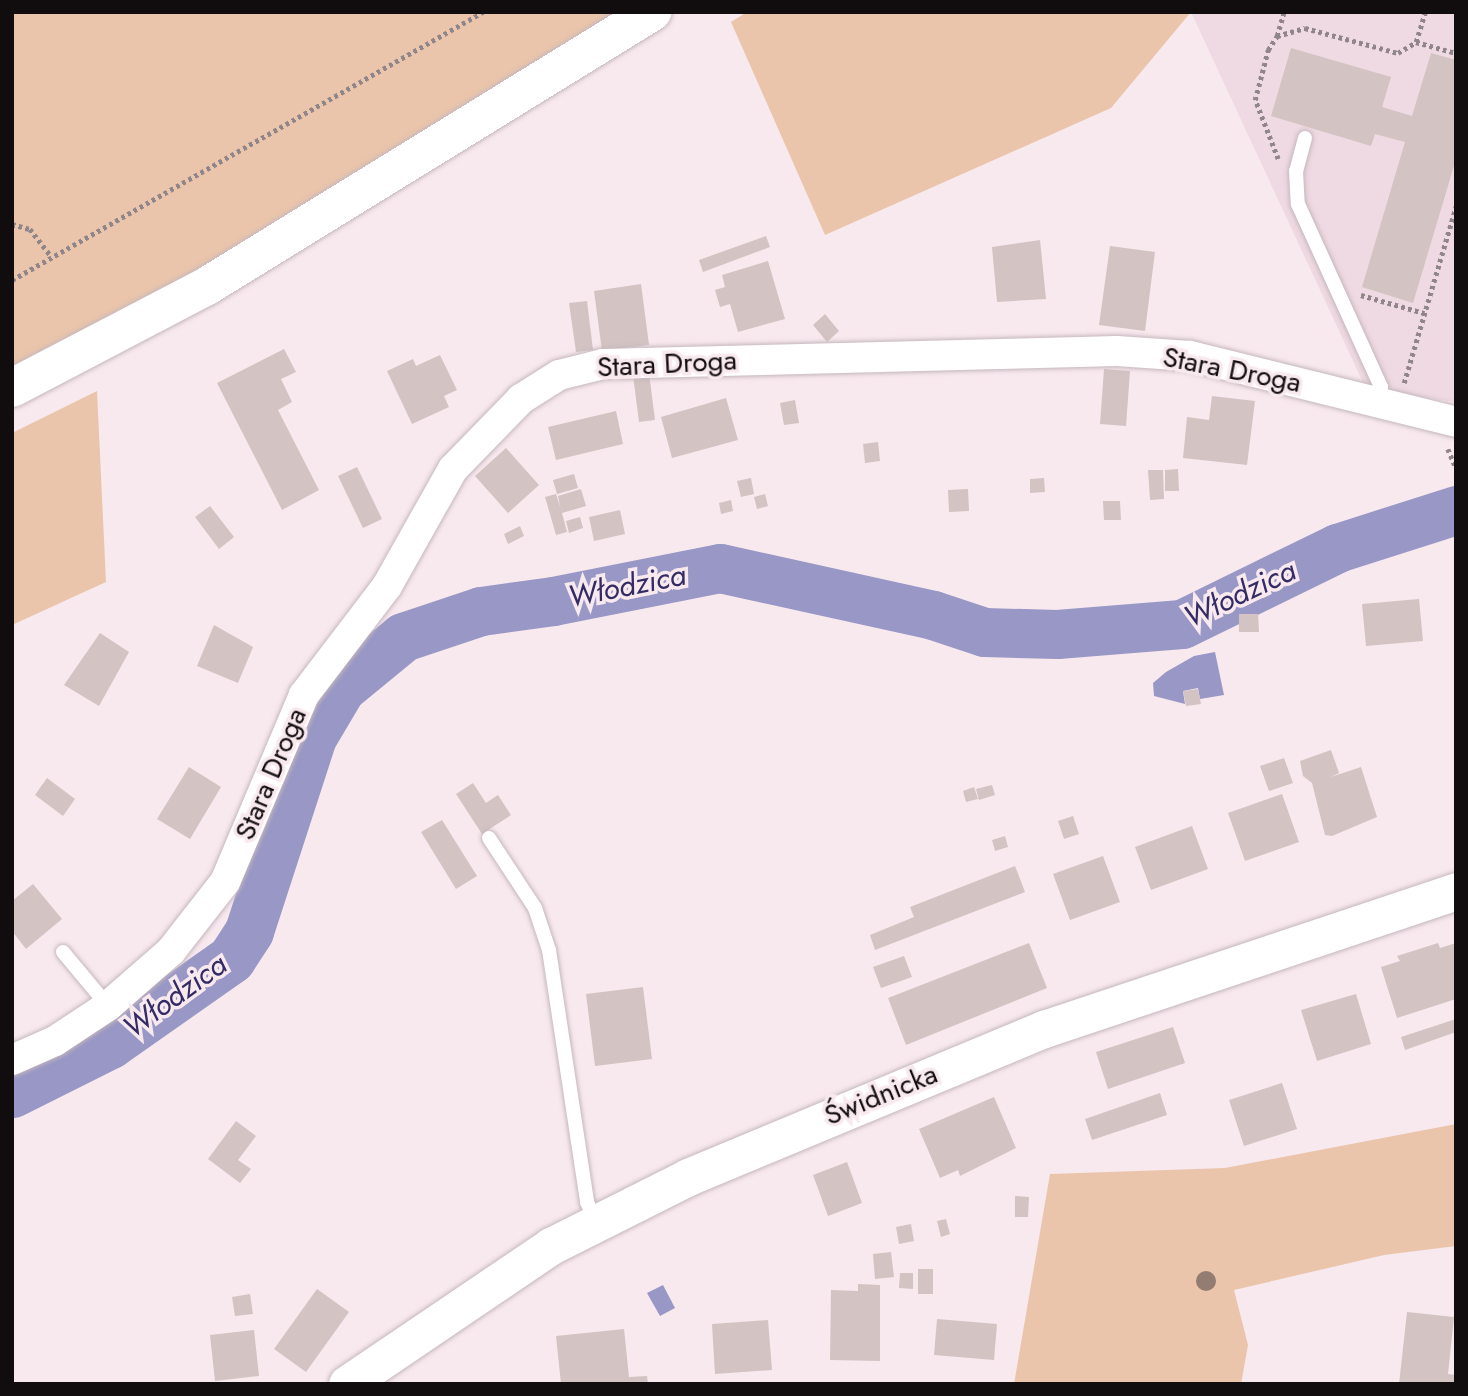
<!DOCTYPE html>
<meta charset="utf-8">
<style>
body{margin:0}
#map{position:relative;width:1468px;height:1396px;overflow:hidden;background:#f8e9ef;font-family:Jost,sans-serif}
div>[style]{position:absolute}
.built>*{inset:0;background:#efd9e2}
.green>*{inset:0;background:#eac5ab}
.water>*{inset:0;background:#9897c5}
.river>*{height:49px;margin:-24.5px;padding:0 24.5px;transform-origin:24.5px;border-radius:24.5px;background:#9897c5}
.building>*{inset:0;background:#d3c3c2}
.path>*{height:4.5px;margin-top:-2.25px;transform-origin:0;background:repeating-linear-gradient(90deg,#90868a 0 3.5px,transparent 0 7px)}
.roads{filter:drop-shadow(0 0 2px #c5b7bd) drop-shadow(0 0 2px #c5b7bd)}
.service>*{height:14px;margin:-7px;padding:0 7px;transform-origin:7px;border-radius:7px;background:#fff}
.minor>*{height:30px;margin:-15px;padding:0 15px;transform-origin:15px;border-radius:15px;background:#fff}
.tertiary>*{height:37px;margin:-18.5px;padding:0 18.5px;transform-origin:18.5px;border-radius:18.5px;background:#fff}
.secondary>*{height:38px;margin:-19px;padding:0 19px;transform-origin:19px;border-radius:19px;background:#fff}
.trees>*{width:20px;height:20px;margin:-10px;border-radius:50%;background:#937c72}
span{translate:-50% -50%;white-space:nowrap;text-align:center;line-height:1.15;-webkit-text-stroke:7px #f8e9ef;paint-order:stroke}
.street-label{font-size:28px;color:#110c0e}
.water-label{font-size:30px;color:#322b64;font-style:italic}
.frame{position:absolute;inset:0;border:14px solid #110c0e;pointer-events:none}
</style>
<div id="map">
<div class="built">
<div style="clip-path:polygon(1191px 12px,1456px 12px,1456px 402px,1366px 389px)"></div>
</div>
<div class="green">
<div style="clip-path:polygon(12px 12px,652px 12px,12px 376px)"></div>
<div style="clip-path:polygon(747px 12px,1191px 12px,1111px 108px,825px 235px,731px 22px)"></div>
<div style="clip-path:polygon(97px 391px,106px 582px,12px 625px,12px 433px)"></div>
<div style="clip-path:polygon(1456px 1124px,1456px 1246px,1384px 1255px,1234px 1290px,1248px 1345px,1241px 1384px,1014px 1384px,1050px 1174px,1225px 1168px)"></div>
</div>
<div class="water">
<div style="clip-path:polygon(1215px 652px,1224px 695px,1200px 699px,1198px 688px,1183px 691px,1185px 704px,1154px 696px,1153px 683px,1166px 672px,1194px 656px)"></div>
<div style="clip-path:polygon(663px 1285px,675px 1308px,660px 1316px,647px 1293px)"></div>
</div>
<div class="river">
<div style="left:12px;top:1093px;width:110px;rotate:-26.6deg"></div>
<div style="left:110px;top:1044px;width:148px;rotate:-35.1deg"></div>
<div style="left:231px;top:959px;width:33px;rotate:-57deg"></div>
<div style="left:249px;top:931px;width:204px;rotate:-72deg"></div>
<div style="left:312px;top:737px;width:57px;rotate:-59.4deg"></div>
<div style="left:341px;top:688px;width:80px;rotate:-39.4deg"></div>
<div style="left:403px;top:637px;width:82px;rotate:-18.4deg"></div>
<div style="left:481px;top:611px;width:73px;rotate:-7.9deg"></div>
<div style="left:553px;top:601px;width:170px;rotate:-11.2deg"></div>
<div style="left:720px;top:568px;width:218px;rotate:12.4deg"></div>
<div style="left:933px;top:615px;width:54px;rotate:18.4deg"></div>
<div style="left:984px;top:632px;width:73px;rotate:1.6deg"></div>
<div style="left:1057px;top:634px;width:125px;rotate:-4.6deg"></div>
<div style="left:1182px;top:624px;width:173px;rotate:-26.1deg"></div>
<div style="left:1337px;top:548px;width:125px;rotate:-17.7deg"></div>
</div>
<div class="building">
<div style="clip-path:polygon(1291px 48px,1391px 77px,1382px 107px,1412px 116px,1431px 53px,1456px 60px,1456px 159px,1413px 303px,1362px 287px,1405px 142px,1375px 134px,1371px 146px,1271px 116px)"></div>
<div style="clip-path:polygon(766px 236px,770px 247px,703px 272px,699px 260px)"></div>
<div style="clip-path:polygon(1040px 240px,1046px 299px,997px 302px,992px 247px)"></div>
<div style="clip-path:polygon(1110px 246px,1155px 252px,1145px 331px,1099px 325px)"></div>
<div style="clip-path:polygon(768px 261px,785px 319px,738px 332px,730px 304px,720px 307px,715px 290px,725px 287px,722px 275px)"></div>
<div style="clip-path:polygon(641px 284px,649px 345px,602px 351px,594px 291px)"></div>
<div style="clip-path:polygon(587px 301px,593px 350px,576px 352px,569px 303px)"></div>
<div style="clip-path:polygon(825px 314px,839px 331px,827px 342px,813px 325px)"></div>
<div style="clip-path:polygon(284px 349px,296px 372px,281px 379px,292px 402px,278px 410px,319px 490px,282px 510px,217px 383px)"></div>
<div style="clip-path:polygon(440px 355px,457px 390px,444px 396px,449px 407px,412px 424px,387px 371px,413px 359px,416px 366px)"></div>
<div style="clip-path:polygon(1104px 369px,1130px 371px,1126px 426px,1100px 424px)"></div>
<div style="clip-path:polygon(649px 373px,655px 420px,639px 422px,633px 375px)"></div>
<div style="clip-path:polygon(1212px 396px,1255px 401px,1247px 465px,1183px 458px,1187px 417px,1209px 420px)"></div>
<div style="clip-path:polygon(726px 398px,738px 440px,672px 458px,661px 417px)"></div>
<div style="clip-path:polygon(795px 400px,799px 423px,784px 425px,780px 403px)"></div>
<div style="clip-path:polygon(616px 411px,623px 444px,556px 460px,548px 427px)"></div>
<div style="clip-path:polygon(878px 442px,880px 461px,865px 463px,863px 444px)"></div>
<div style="clip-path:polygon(506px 448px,539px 485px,508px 513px,475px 476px)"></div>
<div style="clip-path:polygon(357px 467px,382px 519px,363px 528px,338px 476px)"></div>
<div style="clip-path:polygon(1178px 469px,1179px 491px,1165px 491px,1165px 470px)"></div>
<div style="clip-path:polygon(1148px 470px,1163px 470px,1164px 499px,1150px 500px)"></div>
<div style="clip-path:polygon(574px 474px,578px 488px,557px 494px,553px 480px)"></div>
<div style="clip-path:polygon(751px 478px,754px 494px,741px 497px,737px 481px)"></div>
<div style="clip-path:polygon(1044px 478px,1045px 492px,1030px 493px,1030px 479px)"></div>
<div style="clip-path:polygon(581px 489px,586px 506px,562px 513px,567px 532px,556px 535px,545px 497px,556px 494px,560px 507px,558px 496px)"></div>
<div style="clip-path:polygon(968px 489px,969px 511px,949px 512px,948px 490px)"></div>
<div style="clip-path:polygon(765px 494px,768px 506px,757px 509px,754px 497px)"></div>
<div style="clip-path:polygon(731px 500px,733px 511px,721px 514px,719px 503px)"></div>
<div style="clip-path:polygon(1103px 501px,1120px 501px,1121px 520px,1104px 520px)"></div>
<div style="clip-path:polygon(210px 506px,234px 537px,219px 549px,195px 517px)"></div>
<div style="clip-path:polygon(620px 510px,625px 534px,594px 541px,589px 517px)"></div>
<div style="clip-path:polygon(580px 517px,583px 528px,569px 533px,566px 521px)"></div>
<div style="clip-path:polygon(520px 526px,524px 536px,508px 544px,504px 534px)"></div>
<div style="clip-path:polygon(1419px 599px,1423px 641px,1366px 646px,1362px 604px)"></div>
<div style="clip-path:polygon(1239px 614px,1258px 614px,1259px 632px,1239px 632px)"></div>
<div style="clip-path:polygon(214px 625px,253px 647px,238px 683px,197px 666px)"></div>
<div style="clip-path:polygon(100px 633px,129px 652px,99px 706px,64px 685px)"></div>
<div style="clip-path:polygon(1198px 689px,1201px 704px,1186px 706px,1183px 691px)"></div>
<div style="clip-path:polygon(1331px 750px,1339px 773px,1331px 777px,1361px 767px,1377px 817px,1332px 836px,1325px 835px,1312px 783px,1303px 776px,1300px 761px)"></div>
<div style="clip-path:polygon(1284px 758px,1293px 783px,1269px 791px,1260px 766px)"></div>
<div style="clip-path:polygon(189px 767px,221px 787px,190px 839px,157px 819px)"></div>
<div style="clip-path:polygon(47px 778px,75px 799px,63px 816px,35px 795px)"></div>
<div style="clip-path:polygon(473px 783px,486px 803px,498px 795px,511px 815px,482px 834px,456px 794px)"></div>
<div style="clip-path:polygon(992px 785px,995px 795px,979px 800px,976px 789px)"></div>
<div style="clip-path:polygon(974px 787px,978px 799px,966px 802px,963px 791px)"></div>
<div style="clip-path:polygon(1282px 794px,1299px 842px,1245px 861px,1228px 813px)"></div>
<div style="clip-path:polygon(1073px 816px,1079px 834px,1064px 839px,1058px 821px)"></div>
<div style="clip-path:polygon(442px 820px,477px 876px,456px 889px,421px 832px)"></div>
<div style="clip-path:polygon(1192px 826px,1208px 869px,1151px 890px,1135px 847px)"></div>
<div style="clip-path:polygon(1005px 836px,1008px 847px,995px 851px,992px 840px)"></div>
<div style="clip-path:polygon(1103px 856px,1120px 902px,1070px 920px,1053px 874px)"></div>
<div style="clip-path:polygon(1015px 866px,1025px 892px,875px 950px,870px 935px,914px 917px,910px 907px)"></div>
<div style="clip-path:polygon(33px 884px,62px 919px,26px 949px,12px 931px,12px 901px)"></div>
<div style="clip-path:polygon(1029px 943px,1047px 988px,906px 1045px,888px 998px)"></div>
<div style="clip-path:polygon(1438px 943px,1440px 948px,1456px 943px,1456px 999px,1397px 1018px,1381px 967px,1400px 961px,1397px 956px)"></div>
<div style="clip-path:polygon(904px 956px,912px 977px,881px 988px,873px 967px)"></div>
<div style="clip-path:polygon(643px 987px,652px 1059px,595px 1066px,586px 994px)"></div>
<div style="clip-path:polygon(1356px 994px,1371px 1044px,1317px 1061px,1301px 1010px)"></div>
<div style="clip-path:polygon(1456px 1019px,1456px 1032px,1405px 1050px,1401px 1037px)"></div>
<div style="clip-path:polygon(1173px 1027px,1185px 1063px,1108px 1089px,1096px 1052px)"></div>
<div style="clip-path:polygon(1282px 1083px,1297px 1129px,1244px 1146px,1229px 1100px)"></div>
<div style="clip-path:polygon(1160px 1093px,1167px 1115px,1092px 1140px,1085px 1119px)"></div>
<div style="clip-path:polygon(994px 1097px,1016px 1148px,960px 1176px,958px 1170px,940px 1178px,919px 1129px)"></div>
<div style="clip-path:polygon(236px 1121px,256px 1136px,238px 1160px,251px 1169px,240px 1183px,208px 1159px)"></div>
<div style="clip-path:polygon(847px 1162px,862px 1203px,828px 1216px,813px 1175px)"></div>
<div style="clip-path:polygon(1015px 1196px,1029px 1197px,1028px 1217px,1015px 1217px)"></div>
<div style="clip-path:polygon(946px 1219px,950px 1234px,941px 1237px,937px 1221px)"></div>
<div style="clip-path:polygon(911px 1224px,914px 1241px,899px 1244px,896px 1227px)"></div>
<div style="clip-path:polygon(891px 1252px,894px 1277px,875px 1279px,873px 1254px)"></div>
<div style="clip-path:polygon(918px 1269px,933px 1269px,933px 1294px,918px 1294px)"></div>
<div style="clip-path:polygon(900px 1273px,913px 1273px,913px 1289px,899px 1288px)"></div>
<div style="clip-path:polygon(858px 1284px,880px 1285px,880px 1361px,830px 1360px,831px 1290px,858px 1291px)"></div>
<div style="clip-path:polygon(317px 1289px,349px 1312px,306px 1372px,274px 1349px)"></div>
<div style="clip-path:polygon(250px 1294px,253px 1314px,235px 1316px,232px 1297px)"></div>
<div style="clip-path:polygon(1407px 1312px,1454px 1317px,1448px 1374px,1456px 1375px,1456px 1384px,1399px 1384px)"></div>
<div style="clip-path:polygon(937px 1319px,997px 1324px,994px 1360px,934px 1355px)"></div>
<div style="clip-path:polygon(768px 1320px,772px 1370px,715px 1374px,712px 1324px)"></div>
<div style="clip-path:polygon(624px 1329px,629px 1377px,647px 1376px,648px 1384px,561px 1384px,556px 1336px)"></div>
<div style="clip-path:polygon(254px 1330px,259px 1376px,215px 1381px,210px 1335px)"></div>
</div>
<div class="path">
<div style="left:1277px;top:36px;width:25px;rotate:-74deg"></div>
<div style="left:1416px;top:42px;width:41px;rotate:15.4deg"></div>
<div style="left:1278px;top:159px;width:63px;rotate:-111.3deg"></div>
<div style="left:1255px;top:100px;width:52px;rotate:-75.4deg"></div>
<div style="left:1268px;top:50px;width:17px;rotate:-57deg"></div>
<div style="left:1277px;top:36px;width:29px;rotate:-16deg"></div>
<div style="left:1305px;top:28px;width:96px;rotate:15deg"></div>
<div style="left:1398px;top:53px;width:21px;rotate:-31deg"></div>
<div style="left:1416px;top:42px;width:31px;rotate:-73deg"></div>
<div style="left:12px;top:224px;width:19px;rotate:16deg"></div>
<div style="left:30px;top:229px;width:34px;rotate:52deg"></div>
<div style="left:12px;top:280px;width:542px;rotate:-29.64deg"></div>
<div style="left:1361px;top:295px;width:66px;rotate:15.9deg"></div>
<div style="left:1404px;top:383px;width:184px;rotate:-73.6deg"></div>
<div style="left:1448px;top:449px;width:21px;rotate:67deg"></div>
</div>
<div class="roads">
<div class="service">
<div style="left:1305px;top:138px;width:34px;rotate:105deg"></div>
<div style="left:1296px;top:171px;width:33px;rotate:87deg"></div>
<div style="left:1298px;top:204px;width:201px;rotate:65.6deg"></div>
<div style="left:1381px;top:387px;width:15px;rotate:106deg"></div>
<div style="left:489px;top:838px;width:84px;rotate:56.7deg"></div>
<div style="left:535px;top:908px;width:44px;rotate:71.6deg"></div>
<div style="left:549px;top:950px;width:255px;rotate:81.4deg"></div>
<div style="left:587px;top:1202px;width:22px;rotate:66deg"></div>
<div style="left:63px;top:952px;width:70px;rotate:50.2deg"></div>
</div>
<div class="minor">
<div style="left:12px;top:1060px;width:47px;rotate:-23.8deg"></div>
<div style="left:55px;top:1041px;width:64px;rotate:-33.4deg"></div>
<div style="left:108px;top:1006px;width:84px;rotate:-41.1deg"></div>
<div style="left:171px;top:951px;width:88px;rotate:-52deg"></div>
<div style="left:225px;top:882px;width:203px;rotate:-67.1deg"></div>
<div style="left:304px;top:695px;width:137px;rotate:-52.7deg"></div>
<div style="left:387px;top:586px;width:134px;rotate:-60.6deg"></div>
<div style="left:453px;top:469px;width:98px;rotate:-45.8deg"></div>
<div style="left:521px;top:399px;width:45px;rotate:-32.3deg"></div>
<div style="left:559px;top:375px;width:45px;rotate:-14deg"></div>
<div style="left:603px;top:364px;width:514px;rotate:-1.45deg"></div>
<div style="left:1117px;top:351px;width:73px;rotate:3.9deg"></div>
<div style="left:1190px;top:356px;width:274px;rotate:13.9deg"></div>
</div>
<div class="tertiary">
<div style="left:347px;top:1384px;width:246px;rotate:-34.1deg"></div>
<div style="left:551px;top:1246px;width:153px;rotate:-26.7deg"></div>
<div style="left:688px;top:1177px;width:386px;rotate:-22.6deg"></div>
<div style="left:1044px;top:1029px;width:434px;rotate:-18.5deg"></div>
</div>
<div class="secondary">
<div style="left:12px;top:388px;width:220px;rotate:-27.6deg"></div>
<div style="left:207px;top:286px;width:523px;rotate:-31.62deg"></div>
</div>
</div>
<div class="trees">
<div style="left:1206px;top:1281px"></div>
</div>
<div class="street-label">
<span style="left:667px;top:364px;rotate:-3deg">Stara Droga</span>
<span style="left:1232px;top:370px;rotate:11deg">Stara Droga</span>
<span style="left:271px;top:774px;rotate:-67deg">Stara Droga</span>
<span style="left:881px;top:1095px;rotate:-22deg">Świdnicka</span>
</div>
<div class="water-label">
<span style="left:627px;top:586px;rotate:-11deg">Włodzica</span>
<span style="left:1240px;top:594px;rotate:-25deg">Włodzica</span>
<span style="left:175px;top:996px;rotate:-36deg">Włodzica</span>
</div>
<div class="frame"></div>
</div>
